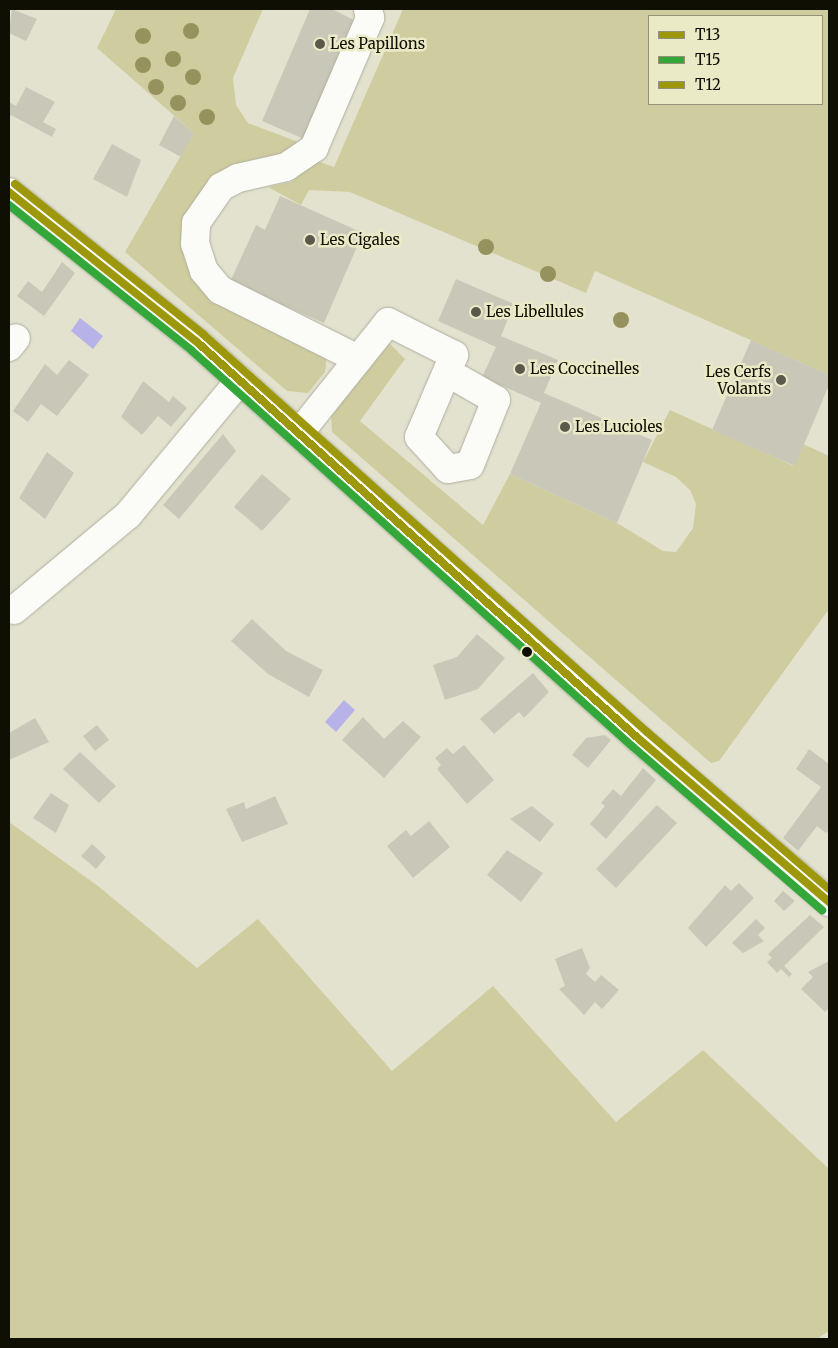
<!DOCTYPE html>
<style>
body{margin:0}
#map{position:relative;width:838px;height:1348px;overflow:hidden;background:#e3e2cf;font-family:Merriweather,serif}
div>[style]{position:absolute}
.green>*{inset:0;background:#cfcd9f}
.water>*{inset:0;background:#b7b3e9}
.building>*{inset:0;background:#c9c8b8}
.roads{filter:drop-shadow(0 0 1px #afae9f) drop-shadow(0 0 1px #afae9f)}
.minor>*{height:28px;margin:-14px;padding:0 14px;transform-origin:14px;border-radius:14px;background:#fbfbf8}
.bus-1>*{height:8px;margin:-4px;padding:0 4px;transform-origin:4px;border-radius:4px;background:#9d970c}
.bus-2>*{height:8px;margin:-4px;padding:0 4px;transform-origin:4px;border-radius:4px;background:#34a73a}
.bus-3>*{height:8px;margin:-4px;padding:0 4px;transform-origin:4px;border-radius:4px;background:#9d970c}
.trees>*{width:16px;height:16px;margin:-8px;border-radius:50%;background:#95925d}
.dots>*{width:14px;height:14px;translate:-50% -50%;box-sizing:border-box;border:2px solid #ebeac7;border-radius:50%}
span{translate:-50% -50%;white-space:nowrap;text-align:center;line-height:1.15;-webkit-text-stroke:5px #ebeac7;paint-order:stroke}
.poi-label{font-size:15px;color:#100f04}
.left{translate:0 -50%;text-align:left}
.right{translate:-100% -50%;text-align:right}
.frame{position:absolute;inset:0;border:10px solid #100f04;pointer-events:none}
.legend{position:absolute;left:648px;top:15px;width:175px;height:90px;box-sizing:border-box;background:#ebeac7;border:1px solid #939279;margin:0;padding:6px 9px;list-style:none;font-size:15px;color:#100f04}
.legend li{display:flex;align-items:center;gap:10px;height:25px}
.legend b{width:25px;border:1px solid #939279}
</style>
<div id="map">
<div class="green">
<div style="clip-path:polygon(116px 9px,263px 9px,233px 78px,236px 105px,248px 123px,314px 148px,221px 187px,198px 258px,327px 355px,325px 372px,308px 393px,287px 391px,125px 252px,194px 133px,97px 48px)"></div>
<div style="clip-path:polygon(evenodd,403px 9px,829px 9px,829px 375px,595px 271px,586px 293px,350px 192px,309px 190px,301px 205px,268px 187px,291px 182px,317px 161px,334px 167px,403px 9px,649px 16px,822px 16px,822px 104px,649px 104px,649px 16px)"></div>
<div style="clip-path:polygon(387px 341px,405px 359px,360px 421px,483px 525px,510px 474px,617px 523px,663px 551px,676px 552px,693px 528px,696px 504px,690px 490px,676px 477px,643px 462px,670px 410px,794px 466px,803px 444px,829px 456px,829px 609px,719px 761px,711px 763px,332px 432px,331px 414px)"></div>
<div style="clip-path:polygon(9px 822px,98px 886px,197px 968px,258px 919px,392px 1071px,493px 986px,616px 1122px,703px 1050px,829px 1169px,829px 1331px,817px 1339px,9px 1339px)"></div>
</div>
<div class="water">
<div style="clip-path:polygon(80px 318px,103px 336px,93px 349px,71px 331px)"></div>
<div style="clip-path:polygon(344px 700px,355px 710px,336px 732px,325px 722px)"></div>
</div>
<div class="building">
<div style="clip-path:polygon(12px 9px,37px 19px,26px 41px,9px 33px)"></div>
<div style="clip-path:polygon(310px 9px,332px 9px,356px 21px,304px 139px,262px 121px)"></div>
<div style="clip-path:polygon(26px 87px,55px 102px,43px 122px,56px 129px,52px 137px,11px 115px,9px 119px,9px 102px,16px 106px)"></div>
<div style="clip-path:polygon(174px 116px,194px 133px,181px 157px,159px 145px)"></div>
<div style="clip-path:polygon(112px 144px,141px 160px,127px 197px,93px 179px)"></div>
<div style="clip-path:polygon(280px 196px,363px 233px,324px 323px,230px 282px,256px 225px,265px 230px)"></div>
<div style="clip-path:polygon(62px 262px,75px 273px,44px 316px,17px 296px,28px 281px,42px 292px)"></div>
<div style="clip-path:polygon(456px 279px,514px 304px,501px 336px,558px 360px,544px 393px,652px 440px,617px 523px,510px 474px,541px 403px,482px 377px,496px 347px,438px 321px)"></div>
<div style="clip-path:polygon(751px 340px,829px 375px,829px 385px,795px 466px,712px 430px)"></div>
<div style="clip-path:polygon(69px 360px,89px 375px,57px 416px,41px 404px,28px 422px,13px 411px,45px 364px,57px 375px)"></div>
<div style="clip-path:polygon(143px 381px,169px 402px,173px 396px,187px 408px,171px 427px,158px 416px,142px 435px,121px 417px)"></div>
<div style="clip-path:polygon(223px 434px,236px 451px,179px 519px,163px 505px)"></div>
<div style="clip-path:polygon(47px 452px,74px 473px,45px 519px,19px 498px)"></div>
<div style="clip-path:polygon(262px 474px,291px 499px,262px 531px,234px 507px)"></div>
<div style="clip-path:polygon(252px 619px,286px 651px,323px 670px,309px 697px,268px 674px,231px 641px)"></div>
<div style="clip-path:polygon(477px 634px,505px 658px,478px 689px,445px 700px,433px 665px,457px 657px)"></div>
<div style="clip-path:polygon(533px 673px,549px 692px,524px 718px,519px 712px,494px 734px,480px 719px)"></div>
<div style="clip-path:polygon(363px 717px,384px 739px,403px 721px,421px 737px,384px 778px,342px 740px)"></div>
<div style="clip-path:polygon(35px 718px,49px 742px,9px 760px,9px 733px)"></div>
<div style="clip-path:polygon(97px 725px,109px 740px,95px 751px,83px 736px)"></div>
<div style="clip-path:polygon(605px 735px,611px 740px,588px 768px,572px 755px,586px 738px)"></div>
<div style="clip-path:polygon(464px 745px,494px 780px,467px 804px,437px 769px,441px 765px,435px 758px,447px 748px,453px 754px)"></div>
<div style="clip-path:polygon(809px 749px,829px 764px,829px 830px,826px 833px,817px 826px,798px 851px,783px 838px,821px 787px,796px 769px)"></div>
<div style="clip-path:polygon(80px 752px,116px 786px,99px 803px,63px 769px)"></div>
<div style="clip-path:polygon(643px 768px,656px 780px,606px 839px,590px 824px,605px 806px,601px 803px,613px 789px,621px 796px)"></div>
<div style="clip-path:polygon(51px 793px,69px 805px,56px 833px,33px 818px)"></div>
<div style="clip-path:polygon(275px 796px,288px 824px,242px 842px,226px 809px,244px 802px,246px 809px)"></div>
<div style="clip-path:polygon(657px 805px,677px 823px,616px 888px,596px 869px)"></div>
<div style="clip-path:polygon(532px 806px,554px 824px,540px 842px,510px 819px)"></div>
<div style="clip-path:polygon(429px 821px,450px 847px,413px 878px,387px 846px,406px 830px,411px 836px)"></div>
<div style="clip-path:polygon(92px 844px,106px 857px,96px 869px,81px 856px)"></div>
<div style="clip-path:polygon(507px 850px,543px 873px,521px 902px,487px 875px)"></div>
<div style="clip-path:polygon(739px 883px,754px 898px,706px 947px,688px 928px,725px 885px,731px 891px)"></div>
<div style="clip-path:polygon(783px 891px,795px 901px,784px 911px,774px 901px)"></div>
<div style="clip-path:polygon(810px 915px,824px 927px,784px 966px,792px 974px,789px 977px,781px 969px,777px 973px,767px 962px,772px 958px,768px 954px)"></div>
<div style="clip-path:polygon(756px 919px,765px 928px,758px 935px,764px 941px,743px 953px,732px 943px)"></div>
<div style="clip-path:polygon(582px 948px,590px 968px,586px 974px,595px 982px,601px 975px,619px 990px,602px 1009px,595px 1002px,584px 1015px,559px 989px,565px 986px,555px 959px)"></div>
<div style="clip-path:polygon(829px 961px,829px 1008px,825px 1012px,801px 989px,813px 977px,808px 972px)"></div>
</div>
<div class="roads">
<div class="minor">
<div style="left:9px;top:192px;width:241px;rotate:38.6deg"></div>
<div style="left:197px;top:342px;width:596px;rotate:41.94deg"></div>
<div style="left:640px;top:740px;width:249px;rotate:40.6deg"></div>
<div style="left:9px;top:347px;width:11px;rotate:-52deg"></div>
<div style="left:358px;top:359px;width:154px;rotate:-153.4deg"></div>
<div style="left:220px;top:290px;width:25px;rotate:-130deg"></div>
<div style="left:204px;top:271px;width:28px;rotate:-108deg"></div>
<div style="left:195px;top:244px;width:21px;rotate:-87deg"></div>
<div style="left:196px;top:223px;width:44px;rotate:-55.2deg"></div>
<div style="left:221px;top:187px;width:19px;rotate:-28deg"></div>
<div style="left:238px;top:178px;width:49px;rotate:-12.9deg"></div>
<div style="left:286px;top:167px;width:34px;rotate:-34deg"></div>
<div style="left:314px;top:148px;width:142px;rotate:-66.7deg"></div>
<div style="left:370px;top:18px;width:9px;rotate:-103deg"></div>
<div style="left:300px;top:432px;width:141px;rotate:-51.3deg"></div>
<div style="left:388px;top:322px;width:74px;rotate:26.6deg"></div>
<div style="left:454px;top:355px;width:89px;rotate:113.1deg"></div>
<div style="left:419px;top:437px;width:43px;rotate:47.8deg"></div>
<div style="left:448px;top:469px;width:22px;rotate:-10deg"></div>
<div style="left:470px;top:465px;width:70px;rotate:-68.2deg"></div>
<div style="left:496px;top:400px;width:56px;rotate:-150.3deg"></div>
<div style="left:14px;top:610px;width:148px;rotate:-39.8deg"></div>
<div style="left:128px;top:515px;width:175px;rotate:-50.3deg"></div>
</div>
</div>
<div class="bus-1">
<div style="left:9px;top:192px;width:241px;rotate:38.6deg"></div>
<div style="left:197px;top:342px;width:596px;rotate:41.94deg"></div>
<div style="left:640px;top:740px;width:249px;rotate:40.6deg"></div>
</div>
<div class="bus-2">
<div style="left:9px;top:205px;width:233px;rotate:38.5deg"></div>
<div style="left:191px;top:350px;width:594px;rotate:41.93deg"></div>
<div style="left:633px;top:747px;width:250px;rotate:40.8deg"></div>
</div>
<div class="bus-3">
<div style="left:15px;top:184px;width:242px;rotate:38.6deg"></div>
<div style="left:204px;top:335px;width:595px;rotate:41.87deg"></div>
<div style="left:647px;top:732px;width:240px;rotate:40.8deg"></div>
</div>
<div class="trees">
<div style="left:191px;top:31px"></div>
<div style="left:143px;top:36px"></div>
<div style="left:173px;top:59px"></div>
<div style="left:143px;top:65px"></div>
<div style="left:193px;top:77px"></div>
<div style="left:156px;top:87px"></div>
<div style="left:178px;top:103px"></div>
<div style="left:207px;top:117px"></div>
<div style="left:486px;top:247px"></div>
<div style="left:548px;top:274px"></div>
<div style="left:621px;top:320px"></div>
</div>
<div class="dots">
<div style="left:320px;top:44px;background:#5a594b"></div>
<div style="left:310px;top:240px;background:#5a594b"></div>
<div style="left:476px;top:312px;background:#5a594b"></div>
<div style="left:520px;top:369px;background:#5a594b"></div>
<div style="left:781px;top:380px;background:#5a594b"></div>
<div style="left:565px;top:427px;background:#5a594b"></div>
<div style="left:527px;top:652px;background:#100f04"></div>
</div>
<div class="poi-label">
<span class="left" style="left:330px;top:44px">Les Papillons</span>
<span class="left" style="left:320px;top:240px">Les Cigales</span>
<span class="left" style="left:486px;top:312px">Les Libellules</span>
<span class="left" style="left:530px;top:369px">Les Coccinelles</span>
<span class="right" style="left:771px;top:380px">Les Cerfs<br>Volants</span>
<span class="left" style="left:575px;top:427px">Les Lucioles</span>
</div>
<div class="frame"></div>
<ul class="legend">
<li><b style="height:6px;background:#9d970c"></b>T13</li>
<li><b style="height:6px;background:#34a73a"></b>T15</li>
<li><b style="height:6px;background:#9d970c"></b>T12</li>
</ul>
</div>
